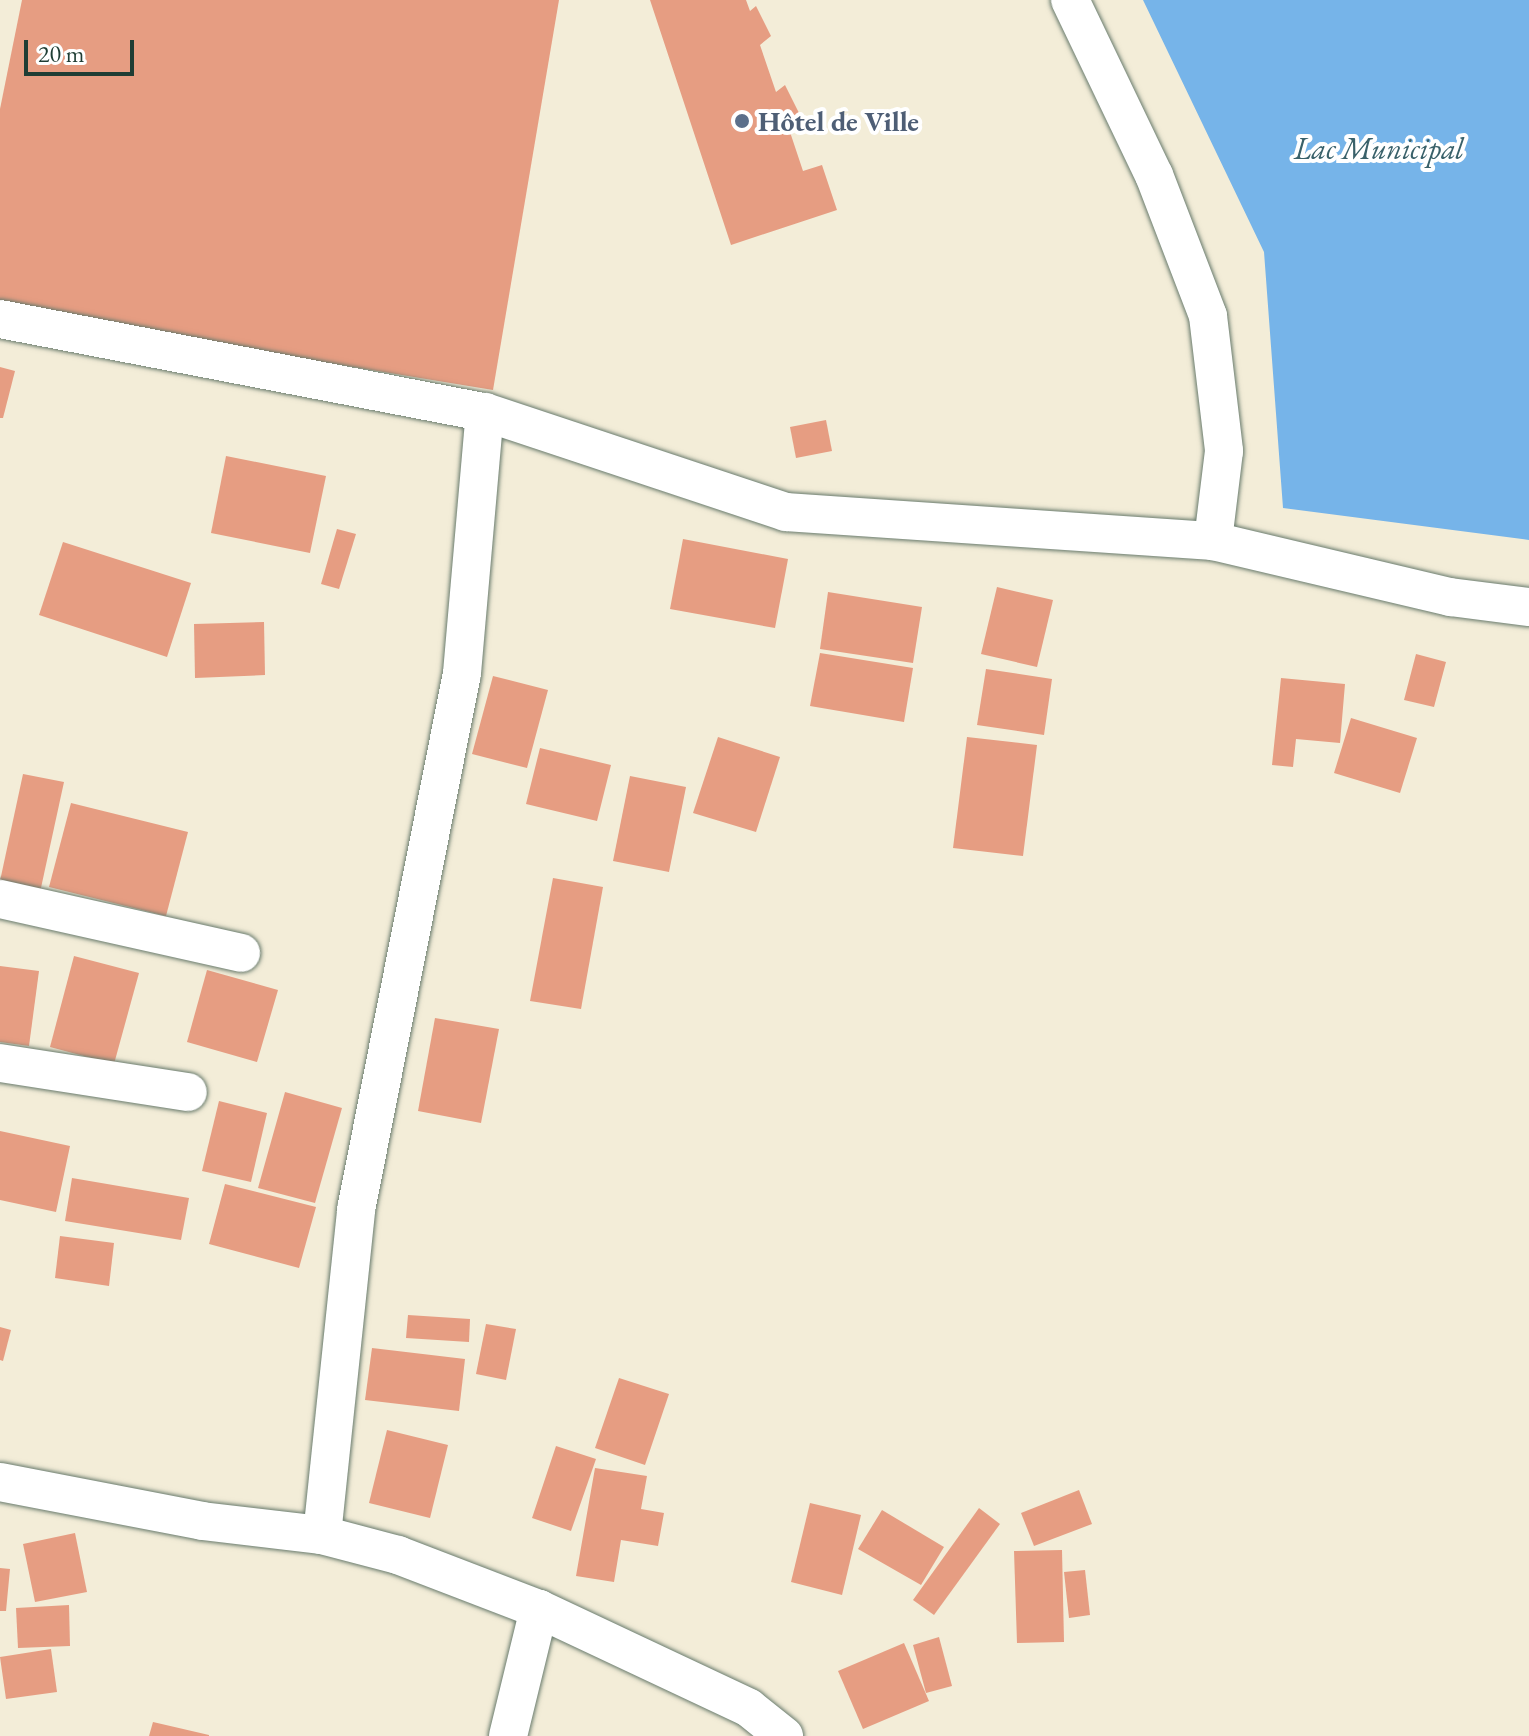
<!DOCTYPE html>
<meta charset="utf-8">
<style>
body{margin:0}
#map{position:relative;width:1529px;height:1736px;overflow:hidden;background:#f3edd8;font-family:"EB Garamond",serif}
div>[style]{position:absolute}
.water>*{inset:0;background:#76b4e9}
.building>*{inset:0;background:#e69d82}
.roads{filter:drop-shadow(0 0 2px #697b6d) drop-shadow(0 0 2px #697b6d)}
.minor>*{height:38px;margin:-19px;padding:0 19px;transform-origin:19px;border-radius:19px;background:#fff}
.dots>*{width:22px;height:22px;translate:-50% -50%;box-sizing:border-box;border:4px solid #fff;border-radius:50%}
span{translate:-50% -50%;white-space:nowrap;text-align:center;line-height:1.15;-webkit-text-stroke:8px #fff;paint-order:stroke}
.service-label{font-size:28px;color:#4e5e75;font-weight:700}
.left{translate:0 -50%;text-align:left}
.water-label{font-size:30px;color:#39616a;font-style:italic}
.scale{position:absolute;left:24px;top:40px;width:110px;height:36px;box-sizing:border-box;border:4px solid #1f3d34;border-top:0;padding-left:10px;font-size:24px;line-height:28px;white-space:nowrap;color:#1f3d34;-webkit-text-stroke:6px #fff;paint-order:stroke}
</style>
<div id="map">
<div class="water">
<div style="clip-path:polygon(1143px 0,1529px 0,1529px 540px,1283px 508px,1264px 252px)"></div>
</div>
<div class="building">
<div style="clip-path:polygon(22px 0,559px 0,493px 390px,0 309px,0 109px)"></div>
<div style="clip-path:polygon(650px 0,746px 0,750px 11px,756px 6px,771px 36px,760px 45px,776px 92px,785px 85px,801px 117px,788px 126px,803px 171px,822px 165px,837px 210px,731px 245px)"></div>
<div style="clip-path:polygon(0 367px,15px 371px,3px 418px,0 418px)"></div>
<div style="clip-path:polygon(826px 420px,832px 451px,796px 458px,790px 427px)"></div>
<div style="clip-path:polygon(226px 456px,326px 476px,310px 553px,211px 533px)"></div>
<div style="clip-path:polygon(337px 529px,356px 534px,339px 589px,321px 584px)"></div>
<div style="clip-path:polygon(683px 539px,788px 559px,775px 628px,670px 609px)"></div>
<div style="clip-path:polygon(63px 542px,191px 583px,167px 657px,39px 615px)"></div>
<div style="clip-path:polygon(997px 587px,1053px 600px,1037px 667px,981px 654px)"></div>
<div style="clip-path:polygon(828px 592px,922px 607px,913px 663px,820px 649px)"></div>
<div style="clip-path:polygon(264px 622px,265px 675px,195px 678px,194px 624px)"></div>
<div style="clip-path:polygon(820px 653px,913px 668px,904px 722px,810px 706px)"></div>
<div style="clip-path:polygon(1416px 654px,1446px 662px,1434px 707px,1404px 700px)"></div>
<div style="clip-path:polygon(986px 669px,1052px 679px,1044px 735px,977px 725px)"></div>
<div style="clip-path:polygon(493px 676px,548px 690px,527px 768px,472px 754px)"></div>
<div style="clip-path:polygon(1281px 678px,1345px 684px,1340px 743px,1296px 739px,1293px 767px,1272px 765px)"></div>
<div style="clip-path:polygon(1351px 718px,1417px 738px,1400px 793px,1334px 773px)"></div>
<div style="clip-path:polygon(718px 737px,780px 757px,756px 832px,693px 813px)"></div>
<div style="clip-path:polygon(967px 737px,1037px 745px,1023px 856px,953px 848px)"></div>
<div style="clip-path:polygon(540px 748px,611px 765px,597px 821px,526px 804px)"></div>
<div style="clip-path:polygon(23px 774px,64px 782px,39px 897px,0 881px)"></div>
<div style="clip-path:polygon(630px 776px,686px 787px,669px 872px,613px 861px)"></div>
<div style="clip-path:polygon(71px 803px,188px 832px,166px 916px,49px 887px)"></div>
<div style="clip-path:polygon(553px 878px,603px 887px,581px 1009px,530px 1001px)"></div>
<div style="clip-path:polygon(74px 956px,139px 973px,114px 1064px,50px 1047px)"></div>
<div style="clip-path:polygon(0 966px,39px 971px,29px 1046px,0 1042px)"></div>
<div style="clip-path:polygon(207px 970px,278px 990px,257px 1062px,187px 1042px)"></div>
<div style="clip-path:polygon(435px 1018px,499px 1029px,481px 1123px,418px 1111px)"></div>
<div style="clip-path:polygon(285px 1092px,342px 1108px,315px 1203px,258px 1188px)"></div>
<div style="clip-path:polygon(219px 1101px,267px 1113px,251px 1182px,202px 1171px)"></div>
<div style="clip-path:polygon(0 1131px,70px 1146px,56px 1212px,0 1200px)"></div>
<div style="clip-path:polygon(72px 1178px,189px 1198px,181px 1240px,65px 1221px)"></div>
<div style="clip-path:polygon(225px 1184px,316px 1207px,299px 1268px,209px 1244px)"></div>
<div style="clip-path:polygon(60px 1236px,114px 1243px,109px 1286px,55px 1278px)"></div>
<div style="clip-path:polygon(408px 1315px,470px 1319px,469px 1342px,406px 1338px)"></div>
<div style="clip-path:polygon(486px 1324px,516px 1329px,506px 1380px,476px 1374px)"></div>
<div style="clip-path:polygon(0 1327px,11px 1330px,3px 1361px,0 1360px)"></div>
<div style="clip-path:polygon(372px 1348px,465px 1359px,459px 1411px,365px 1400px)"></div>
<div style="clip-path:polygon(619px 1378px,669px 1394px,645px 1465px,595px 1448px)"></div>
<div style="clip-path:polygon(387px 1430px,448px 1445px,430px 1518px,369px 1503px)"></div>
<div style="clip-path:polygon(556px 1446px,596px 1459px,571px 1531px,532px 1518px)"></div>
<div style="clip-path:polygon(595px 1468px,647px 1476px,641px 1509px,664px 1513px,658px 1546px,621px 1540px,614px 1582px,576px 1576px)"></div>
<div style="clip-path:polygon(1079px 1490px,1092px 1524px,1034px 1546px,1021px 1513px)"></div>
<div style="clip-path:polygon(810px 1503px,861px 1515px,842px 1595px,791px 1582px)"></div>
<div style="clip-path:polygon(979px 1508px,1000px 1524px,934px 1615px,913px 1600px)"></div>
<div style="clip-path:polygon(882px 1510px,944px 1547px,921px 1585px,858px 1549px)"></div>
<div style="clip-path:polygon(75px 1533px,87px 1592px,35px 1602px,23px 1544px)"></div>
<div style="clip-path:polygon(1062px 1550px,1064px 1642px,1017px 1643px,1014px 1551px)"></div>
<div style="clip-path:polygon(0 1568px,10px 1569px,6px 1611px,0 1611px)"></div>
<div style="clip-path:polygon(1085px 1570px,1090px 1615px,1069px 1618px,1064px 1572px)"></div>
<div style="clip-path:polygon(69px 1605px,70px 1646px,18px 1648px,16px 1608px)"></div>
<div style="clip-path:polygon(939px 1637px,952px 1686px,926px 1693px,913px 1645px)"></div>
<div style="clip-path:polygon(904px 1643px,929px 1701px,863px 1729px,838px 1671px)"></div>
<div style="clip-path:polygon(51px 1649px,57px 1692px,6px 1699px,0 1657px)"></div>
<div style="clip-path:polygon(153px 1722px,209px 1735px,209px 1736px,149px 1736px)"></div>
</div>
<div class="roads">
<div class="minor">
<div style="left:1070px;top:0;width:194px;rotate:64.4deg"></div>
<div style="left:1154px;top:175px;width:151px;rotate:69deg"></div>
<div style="left:1208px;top:316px;width:136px;rotate:83.2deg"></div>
<div style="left:1224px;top:451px;width:91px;rotate:97deg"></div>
<div style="left:0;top:319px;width:494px;rotate:10.9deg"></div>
<div style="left:485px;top:412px;width:317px;rotate:18.4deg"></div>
<div style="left:786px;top:512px;width:428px;rotate:3.9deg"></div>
<div style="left:1213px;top:541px;width:244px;rotate:13.3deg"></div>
<div style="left:1450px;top:597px;width:80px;rotate:7.2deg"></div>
<div style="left:0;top:899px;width:247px;rotate:12.6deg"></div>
<div style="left:0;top:1063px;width:190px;rotate:8.8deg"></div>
<div style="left:0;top:1482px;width:206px;rotate:10.9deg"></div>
<div style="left:202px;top:1521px;width:121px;rotate:6.7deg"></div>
<div style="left:322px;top:1535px;width:79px;rotate:14.7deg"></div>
<div style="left:398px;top:1555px;width:151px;rotate:21deg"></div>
<div style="left:539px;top:1609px;width:232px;rotate:25.2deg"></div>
<div style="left:749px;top:1708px;width:45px;rotate:38.7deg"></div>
<div style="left:322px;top:1535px;width:327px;rotate:-84deg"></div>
<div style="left:356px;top:1210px;width:547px;rotate:-78.83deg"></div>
<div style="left:462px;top:673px;width:262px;rotate:-85deg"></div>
<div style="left:508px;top:1736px;width:131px;rotate:-76.3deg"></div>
</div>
</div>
<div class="dots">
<div style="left:742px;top:121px;background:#5c6f8a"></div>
</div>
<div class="service-label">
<span class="left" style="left:758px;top:121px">Hôtel de Ville</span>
</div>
<div class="water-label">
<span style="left:1379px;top:149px">Lac Municipal</span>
</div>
<div class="scale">20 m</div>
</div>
